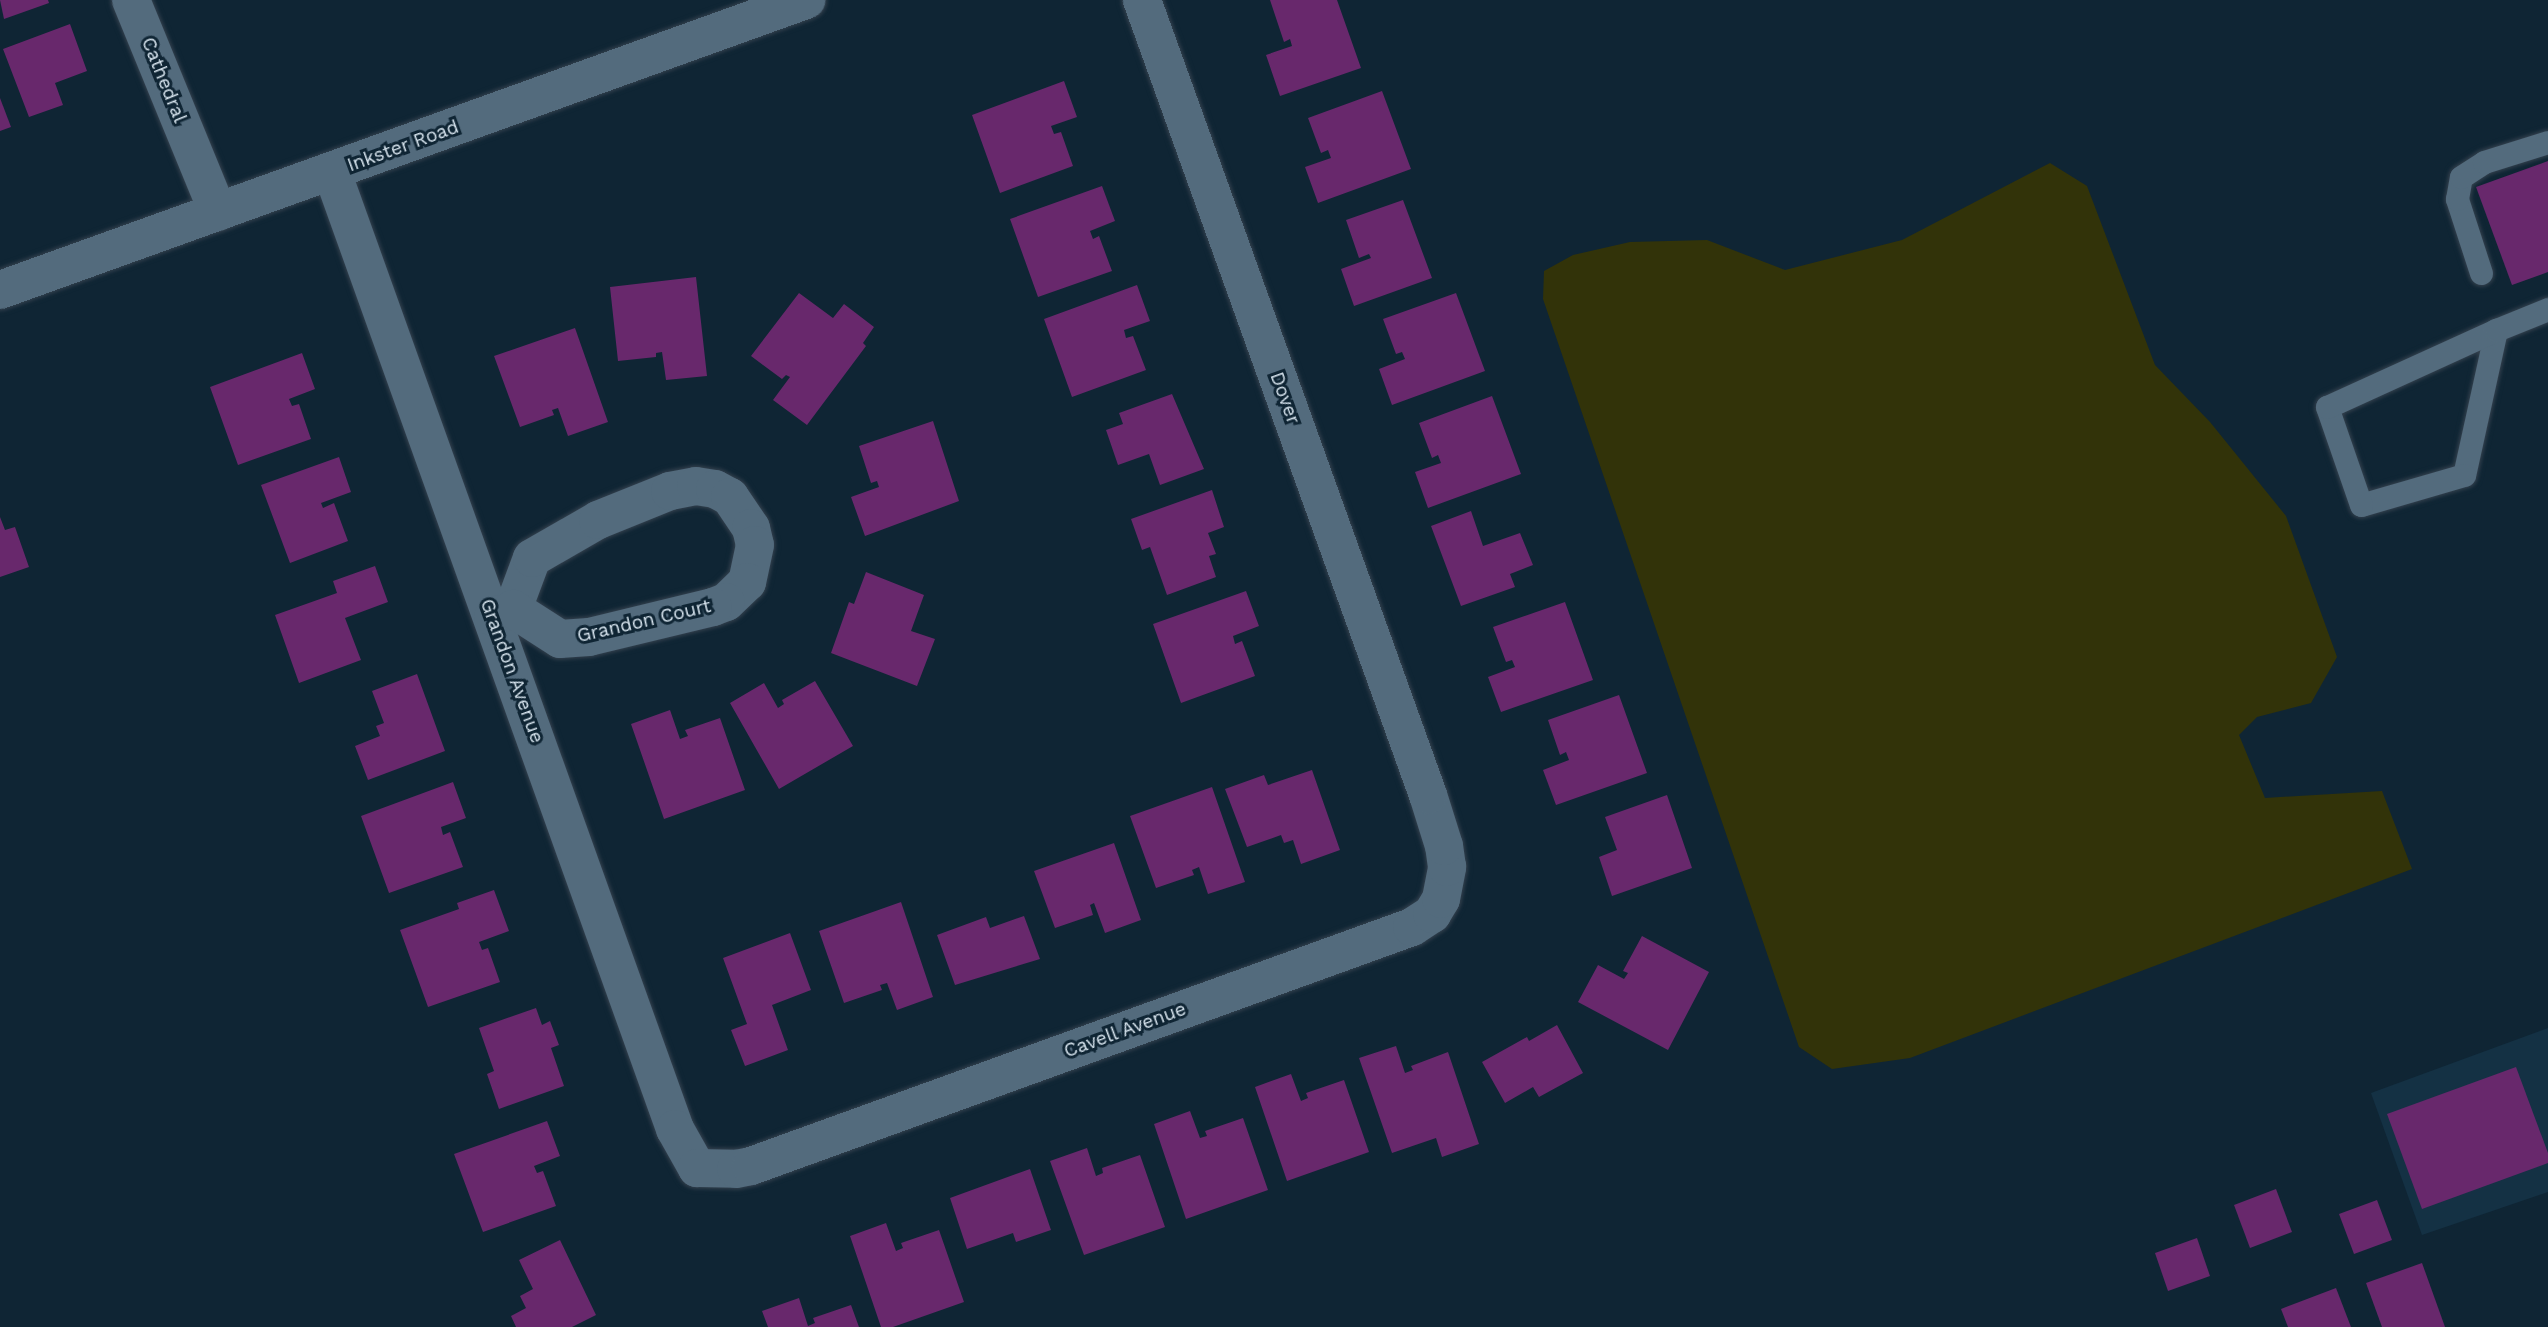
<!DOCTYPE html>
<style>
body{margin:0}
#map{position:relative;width:2548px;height:1327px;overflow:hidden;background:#0f2534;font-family:"Work Sans",sans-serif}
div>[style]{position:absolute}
.built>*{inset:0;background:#143144}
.green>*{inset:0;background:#323309}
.building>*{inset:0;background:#68286c}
.roads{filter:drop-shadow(0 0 2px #34414e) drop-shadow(0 0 2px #34414e)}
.service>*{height:23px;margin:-11.5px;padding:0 11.5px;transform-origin:11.5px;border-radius:11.5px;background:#536b7d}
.minor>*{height:38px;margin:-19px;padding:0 19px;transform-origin:19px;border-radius:19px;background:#536b7d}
.secondary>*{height:38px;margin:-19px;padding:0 19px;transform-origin:19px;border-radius:19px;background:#536b7d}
span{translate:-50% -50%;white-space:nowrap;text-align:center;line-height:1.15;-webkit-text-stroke:6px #0f2534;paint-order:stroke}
.street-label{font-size:19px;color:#d7e4ee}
</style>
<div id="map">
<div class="built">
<div style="clip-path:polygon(2548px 1028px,2548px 1192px,2422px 1235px,2371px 1093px)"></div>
</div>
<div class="green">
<div style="clip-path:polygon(2050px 163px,2087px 186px,2155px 365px,2210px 422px,2286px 516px,2337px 657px,2311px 703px,2257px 717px,2239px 735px,2265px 798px,2382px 791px,2412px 869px,1910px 1058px,1832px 1069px,1799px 1047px,1543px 299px,1544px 271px,1573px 255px,1630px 242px,1707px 240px,1785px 270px,1902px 240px)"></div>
</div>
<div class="building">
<div style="clip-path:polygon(0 0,48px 0,49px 3px,4px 19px)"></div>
<div style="clip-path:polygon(1270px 0,1337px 0,1361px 68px,1280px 96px,1266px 55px,1292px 46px,1290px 39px,1284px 42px)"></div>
<div style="clip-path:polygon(70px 24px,87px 71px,55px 83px,63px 105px,29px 117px,3px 49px)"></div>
<div style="clip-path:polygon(1064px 81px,1077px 117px,1051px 126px,1054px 134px,1061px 132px,1073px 166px,1000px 193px,972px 115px)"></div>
<div style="clip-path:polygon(1382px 91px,1411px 169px,1318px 203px,1305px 167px,1331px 158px,1328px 150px,1321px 153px,1308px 118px)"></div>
<div style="clip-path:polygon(0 98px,11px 127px,0 131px)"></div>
<div style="clip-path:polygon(2548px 161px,2548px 272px,2512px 285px,2476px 187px)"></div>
<div style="clip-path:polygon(1102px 186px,1115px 221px,1090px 231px,1093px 239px,1099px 236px,1112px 271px,1038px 297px,1010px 219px)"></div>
<div style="clip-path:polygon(1403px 200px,1432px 278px,1354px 306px,1341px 269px,1371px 258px,1369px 254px,1359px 258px,1346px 220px)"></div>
<div style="clip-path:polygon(696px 277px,707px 376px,666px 380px,662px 352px,656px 353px,656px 357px,618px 361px,610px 287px)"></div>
<div style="clip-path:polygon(1137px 285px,1150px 321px,1124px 330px,1126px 338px,1133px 336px,1146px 370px,1072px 397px,1044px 319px)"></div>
<div style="clip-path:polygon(799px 293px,833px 318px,844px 304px,874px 327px,863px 343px,866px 346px,807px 425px,773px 400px,790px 377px,786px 375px,782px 379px,751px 356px)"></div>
<div style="clip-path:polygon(1456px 293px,1485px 371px,1392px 405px,1379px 369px,1405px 359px,1402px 352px,1396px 354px,1383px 319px)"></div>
<div style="clip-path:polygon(575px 328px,608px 422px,568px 436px,558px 408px,552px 410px,554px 415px,520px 427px,494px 356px)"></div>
<div style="clip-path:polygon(302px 353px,315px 389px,289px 399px,292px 406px,299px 404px,311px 439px,238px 465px,210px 387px)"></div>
<div style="clip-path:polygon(1172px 394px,1204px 469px,1160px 485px,1149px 454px,1118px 465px,1106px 430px,1123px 424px,1119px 413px)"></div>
<div style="clip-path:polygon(1492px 396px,1521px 474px,1428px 508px,1415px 472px,1441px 463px,1438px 455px,1432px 458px,1419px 423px)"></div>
<div style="clip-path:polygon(933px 421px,959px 501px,865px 536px,851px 497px,879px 487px,877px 481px,871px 483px,859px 446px)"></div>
<div style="clip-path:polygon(339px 457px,351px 492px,321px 503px,323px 508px,334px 503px,348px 541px,290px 563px,261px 485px)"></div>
<div style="clip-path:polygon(1212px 490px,1224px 527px,1208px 533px,1216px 554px,1209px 556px,1216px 577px,1167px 595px,1150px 547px,1142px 550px,1131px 519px)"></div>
<div style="clip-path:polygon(1471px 511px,1483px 546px,1520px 533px,1533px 565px,1510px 574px,1515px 587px,1461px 606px,1431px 526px)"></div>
<div style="clip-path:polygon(0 517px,5px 530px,15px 527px,29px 567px,0 577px)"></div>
<div style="clip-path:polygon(375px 566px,388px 602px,345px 618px,361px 660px,299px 683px,275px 615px,337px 593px,333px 581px)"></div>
<div style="clip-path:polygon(866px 572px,924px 595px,911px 631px,935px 639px,917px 686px,831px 653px,849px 602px,854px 604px)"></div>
<div style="clip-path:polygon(1246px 591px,1259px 626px,1233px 636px,1235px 644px,1242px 641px,1255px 676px,1181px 703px,1153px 624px)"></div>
<div style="clip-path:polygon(1565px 602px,1593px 680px,1501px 712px,1488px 677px,1515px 667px,1512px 660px,1506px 662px,1493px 627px)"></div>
<div style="clip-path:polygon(417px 674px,445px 751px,368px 780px,355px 746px,380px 736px,376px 726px,384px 723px,372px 691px)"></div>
<div style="clip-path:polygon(815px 681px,853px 746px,779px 789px,730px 703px,764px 683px,778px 708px,784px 704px,782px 700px)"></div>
<div style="clip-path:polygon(1619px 695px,1647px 773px,1556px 805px,1543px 770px,1569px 760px,1566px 752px,1560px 755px,1548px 720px)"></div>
<div style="clip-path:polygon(670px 710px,680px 739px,688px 736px,685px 730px,720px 718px,745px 790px,664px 819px,631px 724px)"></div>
<div style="clip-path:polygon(1312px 770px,1340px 850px,1301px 864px,1293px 840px,1284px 843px,1281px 835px,1247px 847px,1225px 789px,1264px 775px,1268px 785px)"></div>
<div style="clip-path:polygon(453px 782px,466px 818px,441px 827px,443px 835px,450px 832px,463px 867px,389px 893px,361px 816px)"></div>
<div style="clip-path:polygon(1212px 787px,1245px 882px,1208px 894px,1199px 867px,1192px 870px,1194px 875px,1156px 888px,1130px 816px)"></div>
<div style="clip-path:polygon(1667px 795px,1692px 868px,1612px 896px,1599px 857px,1617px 850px,1605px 817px)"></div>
<div style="clip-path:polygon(1114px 843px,1141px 920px,1105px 933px,1094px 903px,1090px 905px,1093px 915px,1055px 928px,1034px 871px)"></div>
<div style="clip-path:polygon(494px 890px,509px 931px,479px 942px,482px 950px,488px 948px,500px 982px,428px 1007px,400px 930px,459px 909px,457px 903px)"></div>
<div style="clip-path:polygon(901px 902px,933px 997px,897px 1010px,887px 983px,880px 985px,882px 990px,844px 1003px,819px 931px)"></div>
<div style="clip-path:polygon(1024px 916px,1040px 959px,955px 985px,937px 935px,986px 917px,990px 928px)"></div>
<div style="clip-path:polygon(790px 933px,811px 990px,772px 1005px,788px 1050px,745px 1066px,731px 1030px,747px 1024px,723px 958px)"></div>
<div style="clip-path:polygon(1642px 936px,1709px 972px,1668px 1050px,1578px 1002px,1598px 965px,1624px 979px,1628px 973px,1623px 971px)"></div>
<div style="clip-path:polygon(536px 1008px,542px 1025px,550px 1021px,559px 1045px,551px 1048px,564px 1086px,499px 1109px,487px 1074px,494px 1071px,479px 1028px)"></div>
<div style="clip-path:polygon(1557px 1025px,1583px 1073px,1539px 1097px,1533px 1087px,1505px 1103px,1482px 1062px,1527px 1037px,1529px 1041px)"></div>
<div style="clip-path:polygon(1396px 1046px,1405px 1073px,1413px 1070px,1411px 1066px,1448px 1052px,1479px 1144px,1442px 1157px,1436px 1138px,1392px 1153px,1359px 1058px)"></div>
<div style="clip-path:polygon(2516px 1067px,2548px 1153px,2548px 1163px,2422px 1209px,2387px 1114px)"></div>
<div style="clip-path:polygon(1291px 1074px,1301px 1101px,1308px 1098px,1306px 1093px,1344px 1080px,1369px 1152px,1287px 1181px,1255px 1087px)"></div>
<div style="clip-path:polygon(1190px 1111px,1200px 1138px,1207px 1136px,1205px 1131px,1243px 1118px,1268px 1190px,1186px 1219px,1154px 1124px)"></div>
<div style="clip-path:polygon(547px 1121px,560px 1156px,534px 1166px,537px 1173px,543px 1171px,556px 1206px,483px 1232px,454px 1154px)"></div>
<div style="clip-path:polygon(1087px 1148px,1096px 1176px,1103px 1173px,1102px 1168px,1140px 1155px,1165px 1227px,1084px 1255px,1050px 1161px)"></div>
<div style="clip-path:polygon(1030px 1169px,1051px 1230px,1016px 1242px,1013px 1233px,967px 1249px,950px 1198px)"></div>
<div style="clip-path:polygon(2276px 1189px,2292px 1232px,2250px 1248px,2234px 1205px)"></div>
<div style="clip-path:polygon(2377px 1200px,2392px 1240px,2354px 1254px,2339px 1214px)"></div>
<div style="clip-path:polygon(886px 1223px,896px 1251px,903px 1248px,901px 1243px,939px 1230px,964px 1302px,893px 1327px,881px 1327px,850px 1236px)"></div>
<div style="clip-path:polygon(2197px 1238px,2210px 1276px,2168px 1291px,2155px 1253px)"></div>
<div style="clip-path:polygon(560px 1240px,596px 1315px,572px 1327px,516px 1327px,511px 1316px,526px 1308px,520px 1296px,533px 1289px,519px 1260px)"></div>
<div style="clip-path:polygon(2422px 1263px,2445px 1327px,2382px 1327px,2366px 1283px)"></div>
<div style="clip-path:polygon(2336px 1288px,2351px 1327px,2288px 1327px,2281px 1309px)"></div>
<div style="clip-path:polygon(799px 1298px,808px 1326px,815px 1323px,813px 1318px,851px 1305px,859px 1327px,768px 1327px,762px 1311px)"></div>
</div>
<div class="roads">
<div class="service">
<div style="left:2481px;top:273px;width:78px;rotate:-108deg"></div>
<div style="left:2457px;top:199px;width:22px;rotate:-80deg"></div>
<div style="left:2461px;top:177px;width:27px;rotate:-33deg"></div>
<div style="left:2484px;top:162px;width:67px;rotate:-17.4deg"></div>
<div style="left:2496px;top:330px;width:148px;rotate:102.4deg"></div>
<div style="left:2464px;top:475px;width:107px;rotate:163.8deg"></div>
<div style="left:2361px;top:505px;width:104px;rotate:-109.1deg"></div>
<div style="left:2327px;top:407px;width:186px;rotate:-24.5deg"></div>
<div style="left:2496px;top:330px;width:56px;rotate:-22deg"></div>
</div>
<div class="minor">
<div style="left:131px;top:0;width:229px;rotate:67.7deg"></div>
<div style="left:332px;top:172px;width:1017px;rotate:70.28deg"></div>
<div style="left:675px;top:1129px;width:45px;rotate:60.6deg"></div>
<div style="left:697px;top:1168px;width:39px;rotate:1deg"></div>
<div style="left:736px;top:1169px;width:15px;rotate:-11deg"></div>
<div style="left:751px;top:1166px;width:703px;rotate:-19.88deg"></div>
<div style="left:1412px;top:927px;width:24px;rotate:-33deg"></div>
<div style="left:1432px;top:914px;width:17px;rotate:-59deg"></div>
<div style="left:1441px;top:899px;width:33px;rotate:-79deg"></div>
<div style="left:1447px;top:867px;width:21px;rotate:-98deg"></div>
<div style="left:1444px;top:846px;width:53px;rotate:-107.4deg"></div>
<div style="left:1428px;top:795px;width:845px;rotate:-109.79deg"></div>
<div style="left:493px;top:617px;width:22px;rotate:-22deg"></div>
<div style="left:513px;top:609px;width:54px;rotate:-69.6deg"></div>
<div style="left:532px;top:558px;width:76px;rotate:-29.9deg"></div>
<div style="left:598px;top:520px;width:78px;rotate:-21.9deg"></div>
<div style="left:670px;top:491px;width:26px;rotate:-11deg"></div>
<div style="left:696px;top:486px;width:19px;rotate:9deg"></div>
<div style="left:715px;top:489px;width:17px;rotate:28deg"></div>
<div style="left:730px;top:497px;width:37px;rotate:56deg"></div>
<div style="left:751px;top:528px;width:17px;rotate:77deg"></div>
<div style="left:755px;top:545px;width:38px;rotate:102deg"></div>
<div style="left:747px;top:582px;width:29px;rotate:136deg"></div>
<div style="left:726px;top:602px;width:14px;rotate:159deg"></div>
<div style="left:713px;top:607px;width:128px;rotate:166.4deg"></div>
<div style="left:589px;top:637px;width:29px;rotate:176deg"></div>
<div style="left:560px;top:639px;width:56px;rotate:-147.4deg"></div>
</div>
<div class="secondary">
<div style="left:0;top:290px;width:857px;rotate:-19.79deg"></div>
</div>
</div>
<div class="street-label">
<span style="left:164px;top:80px;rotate:68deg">Cathedral</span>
<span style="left:403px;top:146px;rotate:-20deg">Inkster Road</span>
<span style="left:1285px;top:398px;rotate:70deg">Dover</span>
<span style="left:644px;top:621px;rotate:-13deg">Grandon Court</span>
<span style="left:512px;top:671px;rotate:70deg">Grandon Avenue</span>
<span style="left:1125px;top:1030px;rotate:-20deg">Cavell Avenue</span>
</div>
</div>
